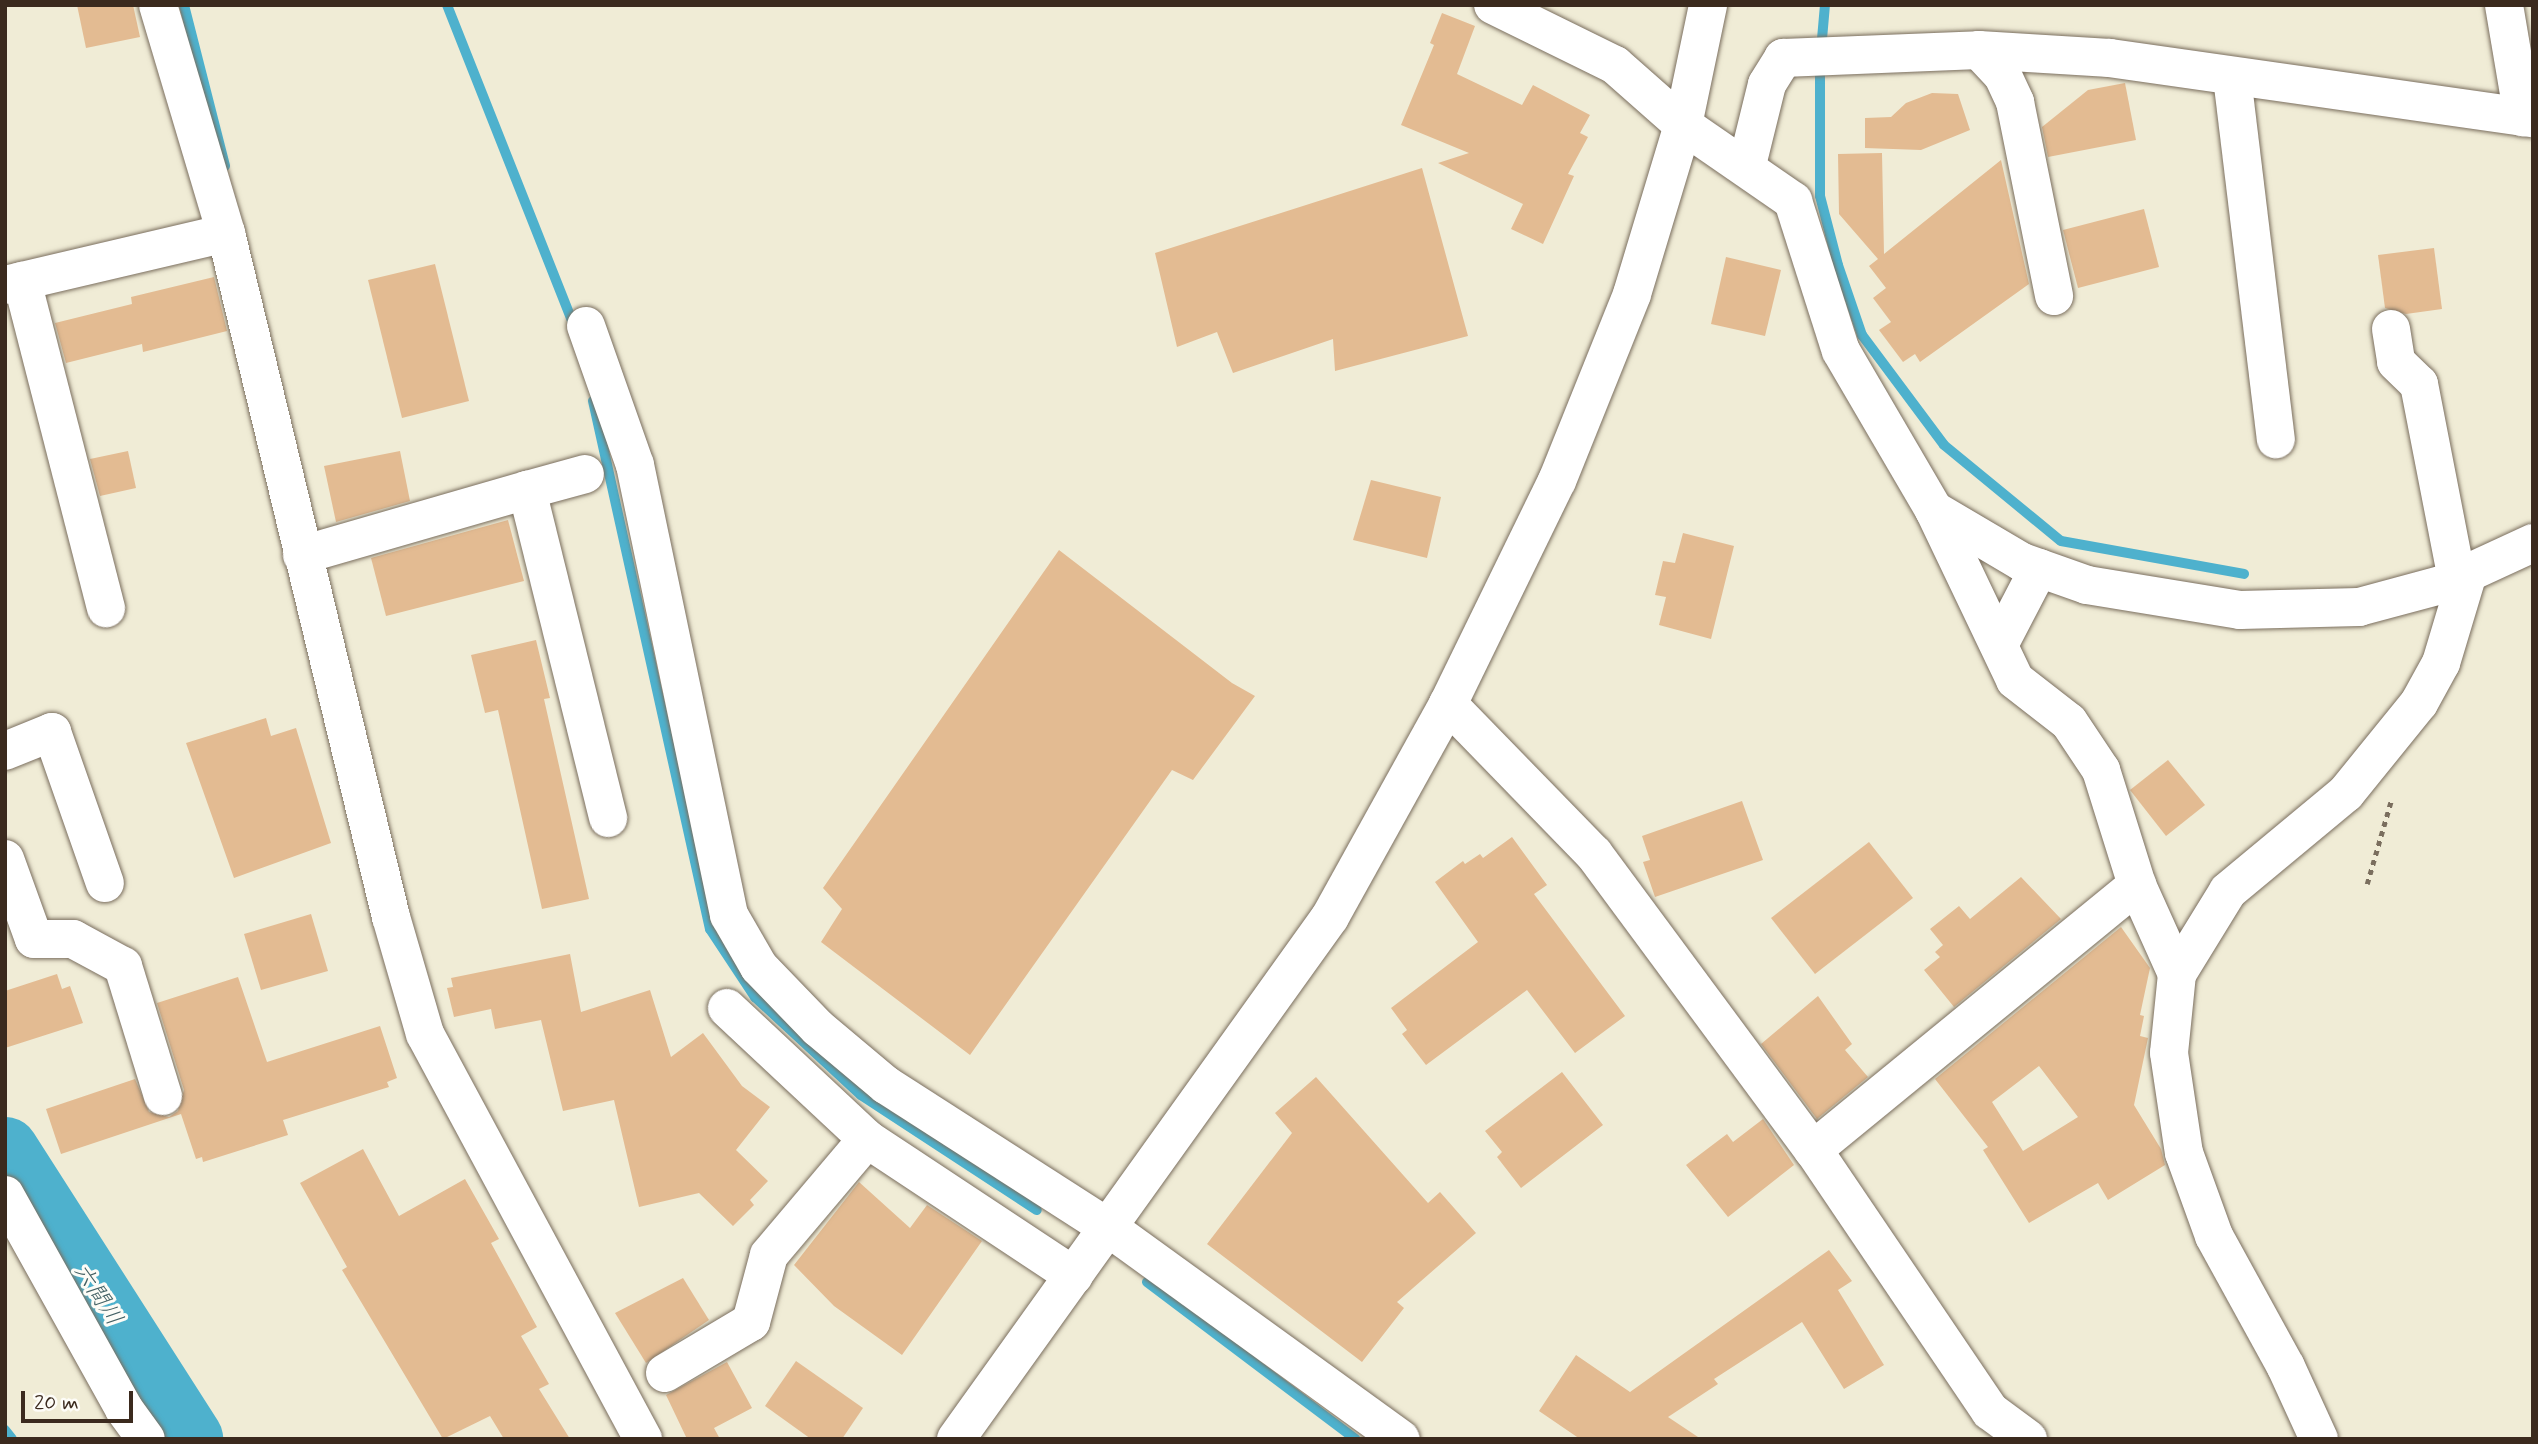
<!DOCTYPE html>
<meta charset="utf-8">
<style>
body{margin:0}
#map{position:relative;width:2538px;height:1444px;overflow:hidden;background:#f0ecd6;font-family:Mynerve,"Klee One",sans-serif}
div>[style]{position:absolute}
.stream>*{height:10px;margin:-5px;padding:0 5px;transform-origin:5px;border-radius:5px;background:#4eb1cd}
.river>*{height:68px;margin:-34px;padding:0 34px;transform-origin:34px;border-radius:34px;background:#4eb1cd}
.building>*{inset:0;background:#e3bb92}
.path>*{height:4.5px;margin-top:-2.25px;transform-origin:0;background:repeating-linear-gradient(90deg,#7a6e5e 0 5px,transparent 0 10px)}
.roads{filter:drop-shadow(0 0 2px #7a6e5e) drop-shadow(0 0 2px #7a6e5e)}
.minor>*{height:38px;margin:-19px;padding:0 19px;transform-origin:19px;border-radius:19px;background:#fff}
span{translate:-50% -50%;white-space:nowrap;text-align:center;line-height:1.15;-webkit-text-stroke:6px #fdfcf7;paint-order:stroke}
.water-label{font-size:23px;color:#436064;font-style:italic}
.frame{position:absolute;inset:0;border:7px solid #3b2a1e;pointer-events:none}
.scale{position:absolute;left:21px;top:1391px;width:112px;height:32px;box-sizing:border-box;border:4px solid #3b2a1e;border-top:0;padding-left:9px;font-size:21px;line-height:24px;white-space:nowrap;color:#3b2a1e;-webkit-text-stroke:5px #fdfcf7;paint-order:stroke}
</style>
<div id="map">
<div class="stream">
<div style="left:184px;top:5px;width:166px;rotate:75.7deg"></div>
<div style="left:447px;top:5px;width:347px;rotate:68.4deg"></div>
<div style="left:1822px;top:39px;width:34px;rotate:-85deg"></div>
<div style="left:1820px;top:76px;width:120px;rotate:90deg"></div>
<div style="left:1820px;top:196px;width:71px;rotate:75.4deg"></div>
<div style="left:1838px;top:265px;width:74px;rotate:71.1deg"></div>
<div style="left:1862px;top:335px;width:137px;rotate:53.3deg"></div>
<div style="left:1944px;top:445px;width:151px;rotate:39.4deg"></div>
<div style="left:2061px;top:541px;width:186px;rotate:10.2deg"></div>
<div style="left:593px;top:401px;width:541px;rotate:77.51deg"></div>
<div style="left:710px;top:929px;width:82px;rotate:56.5deg"></div>
<div style="left:755px;top:997px;width:144px;rotate:42.8deg"></div>
<div style="left:861px;top:1095px;width:210px;rotate:33.2deg"></div>
<div style="left:1147px;top:1282px;width:261px;rotate:37deg"></div>
<div style="left:5px;top:1430px;width:11px;rotate:52deg"></div>
</div>
<div class="river">
<div style="left:5px;top:1151px;width:342px;rotate:57.4deg"></div>
</div>
<div class="building">
<div style="clip-path:polygon(77px 5px,133px 5px,140px 37px,86px 48px)"></div>
<div style="clip-path:polygon(1442px 13px,1475px 26px,1457px 74px,1522px 105px,1533px 85px,1590px 115px,1580px 133px,1588px 137px,1568px 174px,1574px 176px,1543px 244px,1511px 229px,1523px 204px,1438px 163px,1469px 153px,1401px 125px,1434px 45px,1430px 43px)"></div>
<div style="clip-path:polygon(2125px 83px,2136px 140px,2048px 157px,2042px 127px,2088px 90px)"></div>
<div style="clip-path:polygon(1932px 93px,1958px 94px,1970px 130px,1921px 150px,1865px 148px,1865px 118px,1891px 117px,1906px 103px)"></div>
<div style="clip-path:polygon(1882px 153px,1884px 254px,2001px 160px,2029px 284px,1920px 362px,1915px 354px,1903px 362px,1879px 330px,1891px 322px,1873px 298px,1886px 288px,1869px 266px,1878px 259px,1839px 214px,1838px 154px)"></div>
<div style="clip-path:polygon(1422px 168px,1468px 336px,1335px 371px,1333px 339px,1233px 373px,1217px 332px,1177px 347px,1155px 253px)"></div>
<div style="clip-path:polygon(2144px 209px,2159px 267px,2078px 288px,2063px 230px)"></div>
<div style="clip-path:polygon(2434px 248px,2442px 309px,2406px 314px,2385px 308px,2378px 255px)"></div>
<div style="clip-path:polygon(1726px 257px,1781px 270px,1765px 336px,1711px 324px)"></div>
<div style="clip-path:polygon(435px 264px,469px 401px,402px 418px,368px 280px)"></div>
<div style="clip-path:polygon(214px 277px,227px 331px,143px 352px,142px 344px,66px 363px,55px 323px,132px 304px,131px 297px)"></div>
<div style="clip-path:polygon(128px 451px,136px 488px,100px 496px,90px 459px)"></div>
<div style="clip-path:polygon(400px 451px,410px 501px,336px 522px,324px 466px)"></div>
<div style="clip-path:polygon(1371px 480px,1441px 497px,1427px 558px,1353px 540px)"></div>
<div style="clip-path:polygon(508px 520px,524px 581px,386px 616px,371px 558px)"></div>
<div style="clip-path:polygon(1683px 533px,1734px 546px,1711px 639px,1659px 625px,1666px 597px,1655px 595px,1663px 561px,1675px 563px)"></div>
<div style="clip-path:polygon(1059px 550px,1232px 683px,1255px 696px,1193px 780px,1172px 770px,970px 1055px,821px 942px,842px 909px,823px 888px)"></div>
<div style="clip-path:polygon(536px 640px,550px 698px,544px 699px,589px 899px,542px 909px,498px 710px,485px 713px,471px 655px)"></div>
<div style="clip-path:polygon(266px 718px,271px 736px,296px 728px,331px 843px,234px 878px,186px 743px)"></div>
<div style="clip-path:polygon(2168px 760px,2205px 805px,2166px 836px,2130px 790px)"></div>
<div style="clip-path:polygon(1742px 801px,1763px 860px,1655px 897px,1643px 862px,1650px 860px,1642px 836px)"></div>
<div style="clip-path:polygon(1512px 837px,1547px 885px,1534px 894px,1625px 1016px,1575px 1053px,1527px 990px,1426px 1065px,1402px 1034px,1407px 1030px,1391px 1008px,1478px 942px,1435px 882px,1463px 861px,1465px 864px,1480px 854px,1483px 858px)"></div>
<div style="clip-path:polygon(1869px 842px,1913px 898px,1815px 974px,1771px 918px)"></div>
<div style="clip-path:polygon(2021px 877px,2061px 919px,1954px 1007px,1924px 970px,1940px 957px,1935px 952px,1943px 945px,1930px 929px,1959px 906px,1970px 919px)"></div>
<div style="clip-path:polygon(311px 914px,328px 971px,261px 990px,244px 934px)"></div>
<div style="clip-path:polygon(evenodd,2121px 927px,2150px 968px,2140px 1015px,2144px 1016px,2140px 1036px,2148px 1038px,2134px 1105px,2161px 1149px,2165px 1165px,2108px 1200px,2098px 1183px,2029px 1223px,1983px 1150px,1988px 1147px,1935px 1079px,2121px 927px,2039px 1066px,2078px 1117px,2023px 1151px,1992px 1102px,2039px 1066px)"></div>
<div style="clip-path:polygon(570px 954px,581px 1012px,650px 990px,671px 1057px,703px 1033px,742px 1086px,770px 1107px,736px 1150px,768px 1181px,750px 1200px,754px 1205px,733px 1226px,699px 1193px,639px 1207px,614px 1100px,563px 1111px,541px 1020px,495px 1029px,491px 1009px,454px 1017px,447px 988px,453px 987px,451px 978px)"></div>
<div style="clip-path:polygon(57px 974px,62px 989px,70px 986px,83px 1023px,5px 1048px,5px 991px)"></div>
<div style="clip-path:polygon(238px 977px,267px 1062px,380px 1026px,397px 1078px,387px 1082px,389px 1087px,283px 1120px,288px 1135px,203px 1162px,202px 1157px,196px 1159px,181px 1114px,61px 1154px,46px 1109px,135px 1079px,149px 1112px,169px 1117px,178px 1111px,184px 1090px,157px 1003px)"></div>
<div style="clip-path:polygon(1818px 996px,1852px 1044px,1845px 1050px,1868px 1077px,1817px 1119px,1761px 1044px)"></div>
<div style="clip-path:polygon(1562px 1072px,1603px 1125px,1521px 1188px,1497px 1157px,1502px 1152px,1485px 1131px)"></div>
<div style="clip-path:polygon(1316px 1077px,1428px 1203px,1440px 1192px,1476px 1233px,1397px 1302px,1404px 1308px,1362px 1362px,1207px 1244px,1292px 1133px,1275px 1113px)"></div>
<div style="clip-path:polygon(1763px 1119px,1794px 1165px,1728px 1217px,1686px 1165px,1727px 1134px,1733px 1142px)"></div>
<div style="clip-path:polygon(363px 1149px,399px 1216px,465px 1179px,499px 1239px,491px 1243px,537px 1327px,521px 1336px,549px 1384px,539px 1389px,570px 1439px,504px 1439px,490px 1416px,443px 1439px,342px 1270px,347px 1267px,300px 1183px)"></div>
<div style="clip-path:polygon(859px 1182px,910px 1228px,927px 1205px,982px 1241px,902px 1355px,834px 1306px,794px 1265px)"></div>
<div style="clip-path:polygon(1829px 1250px,1852px 1281px,1838px 1290px,1884px 1365px,1844px 1389px,1802px 1322px,1714px 1379px,1718px 1384px,1668px 1417px,1701px 1439px,1580px 1439px,1539px 1411px,1576px 1355px,1630px 1392px)"></div>
<div style="clip-path:polygon(683px 1278px,709px 1320px,646px 1363px,615px 1313px)"></div>
<div style="clip-path:polygon(796px 1361px,863px 1408px,842px 1439px,811px 1439px,765px 1406px)"></div>
<div style="clip-path:polygon(727px 1362px,752px 1408px,714px 1428px,720px 1439px,687px 1439px,666px 1395px)"></div>
</div>
<div class="path">
<div style="left:2367px;top:884px;width:86px;rotate:-73.9deg"></div>
</div>
<div class="roads">
<div class="minor">
<div style="left:158px;top:5px;width:238px;rotate:73.4deg"></div>
<div style="left:226px;top:233px;width:704px;rotate:76.44deg"></div>
<div style="left:391px;top:917px;width:122px;rotate:73.8deg"></div>
<div style="left:425px;top:1034px;width:460px;rotate:61.7deg"></div>
<div style="left:1493px;top:5px;width:136px;rotate:26.2deg"></div>
<div style="left:1615px;top:65px;width:91px;rotate:41.4deg"></div>
<div style="left:1683px;top:125px;width:134px;rotate:34.6deg"></div>
<div style="left:1793px;top:201px;width:157px;rotate:72.3deg"></div>
<div style="left:1841px;top:351px;width:184px;rotate:59.7deg"></div>
<div style="left:1934px;top:510px;width:188px;rotate:64.5deg"></div>
<div style="left:2015px;top:680px;width:68px;rotate:37.9deg"></div>
<div style="left:2069px;top:722px;width:58px;rotate:56.3deg"></div>
<div style="left:2101px;top:770px;width:121px;rotate:72.6deg"></div>
<div style="left:2137px;top:885px;width:98px;rotate:65.8deg"></div>
<div style="left:2177px;top:974px;width:79px;rotate:95.8deg"></div>
<div style="left:2169px;top:1053px;width:101px;rotate:81.5deg"></div>
<div style="left:2184px;top:1153px;width:88px;rotate:70.1deg"></div>
<div style="left:2214px;top:1236px;width:149px;rotate:61.2deg"></div>
<div style="left:2286px;top:1367px;width:79px;rotate:65.4deg"></div>
<div style="left:2504px;top:5px;width:114px;rotate:80.4deg"></div>
<div style="left:1979px;top:50px;width:35px;rotate:47deg"></div>
<div style="left:2003px;top:76px;width:29px;rotate:65deg"></div>
<div style="left:2015px;top:102px;width:198px;rotate:78.6deg"></div>
<div style="left:2232px;top:77px;width:365px;rotate:83.1deg"></div>
<div style="left:1747px;top:165px;width:83px;rotate:-76.1deg"></div>
<div style="left:1767px;top:84px;width:31px;rotate:-58deg"></div>
<div style="left:1783px;top:58px;width:196px;rotate:-2.3deg"></div>
<div style="left:1979px;top:50px;width:131px;rotate:3.5deg"></div>
<div style="left:2110px;top:58px;width:427px;rotate:8.1deg"></div>
<div style="left:22px;top:281px;width:338px;rotate:75.6deg"></div>
<div style="left:5px;top:285px;width:227px;rotate:-13.2deg"></div>
<div style="left:586px;top:326px;width:147px;rotate:70.6deg"></div>
<div style="left:635px;top:465px;width:460px;rotate:78.2deg"></div>
<div style="left:729px;top:915px;width:60px;rotate:60deg"></div>
<div style="left:759px;top:967px;width:85px;rotate:46deg"></div>
<div style="left:818px;top:1028px;width:89px;rotate:40deg"></div>
<div style="left:886px;top:1085px;width:265px;rotate:32.7deg"></div>
<div style="left:1109px;top:1228px;width:360px;rotate:35.9deg"></div>
<div style="left:2391px;top:329px;width:33px;rotate:81deg"></div>
<div style="left:2396px;top:362px;width:32px;rotate:44deg"></div>
<div style="left:2419px;top:384px;width:199px;rotate:79deg"></div>
<div style="left:527px;top:490px;width:60px;rotate:-15.4deg"></div>
<div style="left:1934px;top:510px;width:102px;rotate:30.6deg"></div>
<div style="left:2022px;top:562px;width:69px;rotate:19.5deg"></div>
<div style="left:2087px;top:585px;width:155px;rotate:9.3deg"></div>
<div style="left:2240px;top:610px;width:119px;rotate:-1.4deg"></div>
<div style="left:2359px;top:607px;width:88px;rotate:-15.1deg"></div>
<div style="left:2444px;top:584px;width:98px;rotate:-24.7deg"></div>
<div style="left:302px;top:555px;width:234px;rotate:-16.1deg"></div>
<div style="left:527px;top:490px;width:338px;rotate:76.1deg"></div>
<div style="left:1999px;top:645px;width:87px;rotate:-62.5deg"></div>
<div style="left:1448px;top:704px;width:209px;rotate:45.8deg"></div>
<div style="left:1594px;top:854px;width:368px;rotate:53.5deg"></div>
<div style="left:5px;top:751px;width:51px;rotate:-22deg"></div>
<div style="left:52px;top:732px;width:160px;rotate:70.7deg"></div>
<div style="left:5px;top:859px;width:85px;rotate:70.1deg"></div>
<div style="left:34px;top:939px;width:39px"></div>
<div style="left:73px;top:939px;width:57px;rotate:28.4deg"></div>
<div style="left:123px;top:966px;width:136px;rotate:72.9deg"></div>
<div style="left:2177px;top:974px;width:97px;rotate:-58.4deg"></div>
<div style="left:2228px;top:891px;width:153px;rotate:-39.7deg"></div>
<div style="left:2346px;top:793px;width:116px;rotate:-51deg"></div>
<div style="left:2419px;top:703px;width:46px;rotate:-61.2deg"></div>
<div style="left:2441px;top:663px;width:94px;rotate:-73.3deg"></div>
<div style="left:727px;top:1008px;width:192px;rotate:43.1deg"></div>
<div style="left:867px;top:1139px;width:248px;rotate:33.5deg"></div>
<div style="left:5px;top:1195px;width:245px;rotate:60.9deg"></div>
<div style="left:124px;top:1409px;width:37px;rotate:54deg"></div>
<div style="left:665px;top:1373px;width:100px;rotate:-30.7deg"></div>
<div style="left:751px;top:1322px;width:69px;rotate:-75deg"></div>
<div style="left:769px;top:1255px;width:152px;rotate:-49.8deg"></div>
<div style="left:956px;top:1439px;width:642px;rotate:-54.38deg"></div>
<div style="left:1330px;top:917px;width:244px;rotate:-61deg"></div>
<div style="left:1448px;top:704px;width:248px;rotate:-64deg"></div>
<div style="left:1557px;top:481px;width:201px;rotate:-68.1deg"></div>
<div style="left:1632px;top:294px;width:177px;rotate:-73.2deg"></div>
<div style="left:1683px;top:125px;width:123px;rotate:-78.2deg"></div>
<div style="left:2028px;top:1439px;width:47px;rotate:-143.6deg"></div>
<div style="left:1990px;top:1411px;width:315px;rotate:-124.1deg"></div>
<div style="left:1813px;top:1150px;width:419px;rotate:-39.3deg"></div>
</div>
</div>
<div class="water-label">
<span style="left:97px;top:1295px;rotate:57deg">六間川</span>
</div>
<div class="frame"></div>
<div class="scale">20 m</div>
</div>
